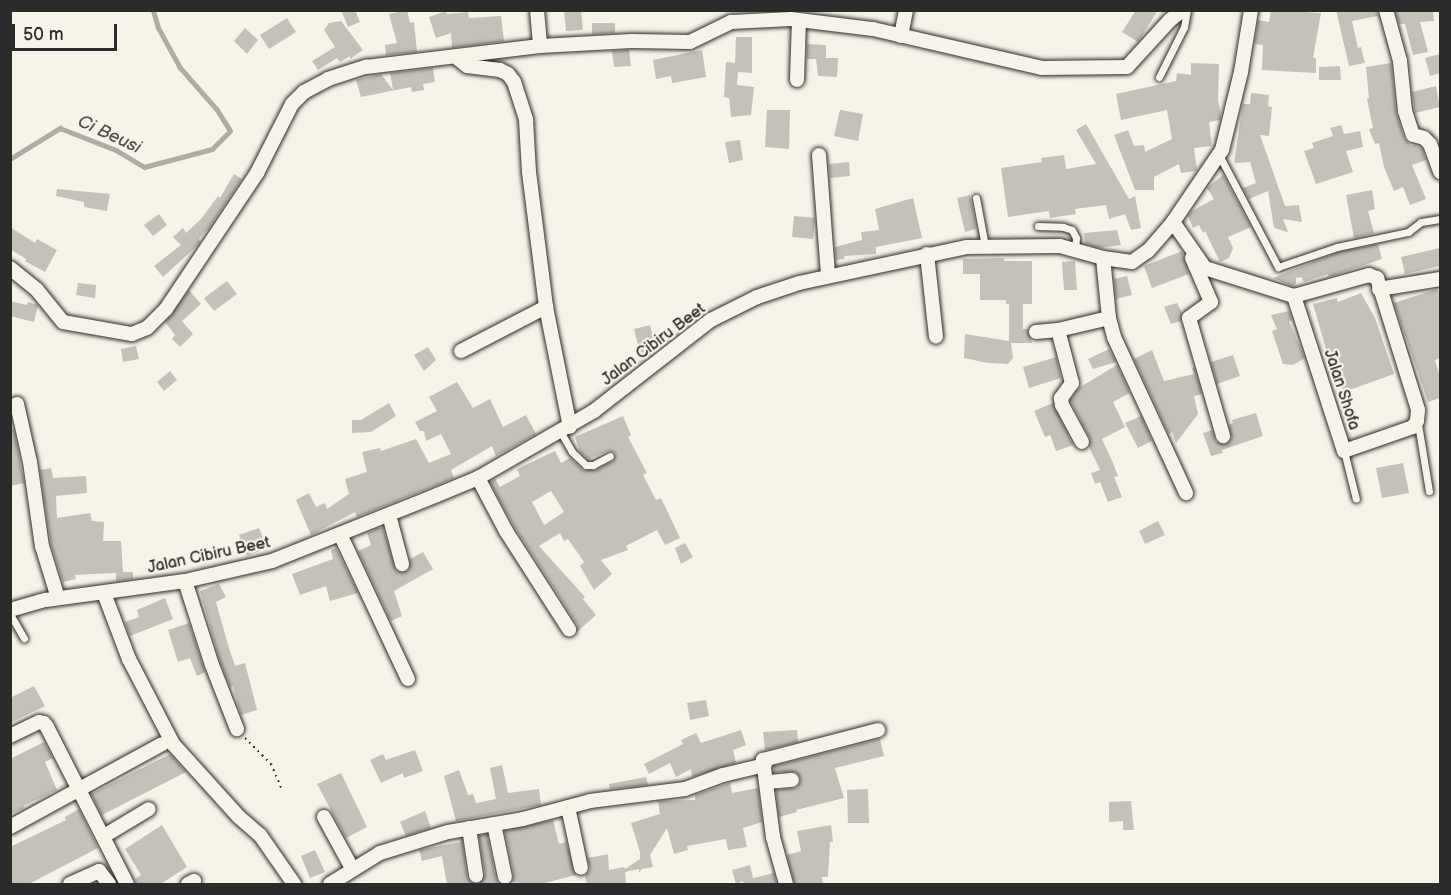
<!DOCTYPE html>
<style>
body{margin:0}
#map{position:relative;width:1451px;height:895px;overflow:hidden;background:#f7f3e8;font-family:"Balsamiq Sans",sans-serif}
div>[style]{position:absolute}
.stream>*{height:4.5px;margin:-2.25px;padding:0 2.25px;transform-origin:2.25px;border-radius:2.25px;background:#afaca4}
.building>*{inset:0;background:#c4c1b9}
.path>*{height:2px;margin-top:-1px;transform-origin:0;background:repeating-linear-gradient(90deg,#2b2b2b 0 1.5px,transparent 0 6px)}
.roads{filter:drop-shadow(0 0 2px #2b2b2b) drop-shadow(0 0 2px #2b2b2b)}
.service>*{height:7px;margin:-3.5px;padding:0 3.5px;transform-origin:3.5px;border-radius:3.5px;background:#f7f3e8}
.minor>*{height:14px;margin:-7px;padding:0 7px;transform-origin:7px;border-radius:7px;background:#f7f3e8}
span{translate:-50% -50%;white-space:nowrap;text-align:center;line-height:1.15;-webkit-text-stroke:4.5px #f7f3e8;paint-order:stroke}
.street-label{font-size:16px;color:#2b2b2b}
.water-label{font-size:18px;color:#53524f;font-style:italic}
.frame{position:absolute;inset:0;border:12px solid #2b2b2b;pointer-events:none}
.scale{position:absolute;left:12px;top:24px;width:105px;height:27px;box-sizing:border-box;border:3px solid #2b2b2b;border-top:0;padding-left:8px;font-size:18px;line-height:21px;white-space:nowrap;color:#2b2b2b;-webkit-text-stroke:4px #f7f3e8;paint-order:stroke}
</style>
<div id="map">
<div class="stream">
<div style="left:10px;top:159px;width:59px;rotate:-31.8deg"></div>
<div style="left:60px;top:128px;width:60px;rotate:21.4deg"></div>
<div style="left:116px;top:150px;width:33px;rotate:31deg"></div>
<div style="left:144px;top:167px;width:70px;rotate:-14.8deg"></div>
<div style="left:212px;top:149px;width:25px;rotate:-45deg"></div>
<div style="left:230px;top:131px;width:26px;rotate:-122deg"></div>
<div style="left:216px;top:109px;width:55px;rotate:-131.3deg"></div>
<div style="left:180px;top:68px;width:46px;rotate:-118.8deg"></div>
<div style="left:158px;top:28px;width:19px;rotate:-106deg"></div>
</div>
<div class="building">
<div style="clip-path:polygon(341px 10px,355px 10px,360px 22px,348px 27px)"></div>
<div style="clip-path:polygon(407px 10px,410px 23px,414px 22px,417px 52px,386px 55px,385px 45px,397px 43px,389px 14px)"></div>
<div style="clip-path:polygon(564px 10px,581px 10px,583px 30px,566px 31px)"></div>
<div style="clip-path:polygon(1136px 10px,1158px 10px,1138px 42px,1122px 32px)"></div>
<div style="clip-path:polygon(1271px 10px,1321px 13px,1313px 58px,1316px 58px,1316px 73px,1262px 70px,1263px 45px,1255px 44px,1258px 20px,1269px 22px)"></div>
<div style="clip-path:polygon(1336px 10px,1377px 10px,1378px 16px,1352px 21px,1358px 48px,1361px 47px,1365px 63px,1349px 66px)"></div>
<div style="clip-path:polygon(1395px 10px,1433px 10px,1434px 21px,1420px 22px,1428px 52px,1413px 55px,1405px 24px,1399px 24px)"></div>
<div style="clip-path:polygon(446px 11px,447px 14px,468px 12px,469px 18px,501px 16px,504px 41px,452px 48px,451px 33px,436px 38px,429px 17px)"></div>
<div style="clip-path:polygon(287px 18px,296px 32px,269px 49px,260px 35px)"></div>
<div style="clip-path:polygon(341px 21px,363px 50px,350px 59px,350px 56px,340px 62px,337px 58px,318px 70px,312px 61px,335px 47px,324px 30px,329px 23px)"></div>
<div style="clip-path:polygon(592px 23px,615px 23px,615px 33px,592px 34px)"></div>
<div style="clip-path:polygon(245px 28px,258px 40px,247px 54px,234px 41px)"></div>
<div style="clip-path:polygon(736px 37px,752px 37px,752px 73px,738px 72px,737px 85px,754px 87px,751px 115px,731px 117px,729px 98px,724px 97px,726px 62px,735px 63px)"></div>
<div style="clip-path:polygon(807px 44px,826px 45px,826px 58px,838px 58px,837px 77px,818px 76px,816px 59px,807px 59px)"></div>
<div style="clip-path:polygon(629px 50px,631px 66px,614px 67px,612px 51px)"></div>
<div style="clip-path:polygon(702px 50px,706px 77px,672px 83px,671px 76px,656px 79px,653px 60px)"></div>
<div style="clip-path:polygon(1440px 54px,1440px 73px,1430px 76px,1425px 58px)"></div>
<div style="clip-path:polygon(1191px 63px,1219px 64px,1218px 99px,1221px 116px,1220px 120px,1209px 122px,1212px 146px,1194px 148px,1197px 171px,1181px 173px,1179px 164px,1154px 177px,1154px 190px,1135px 190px,1114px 135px,1128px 130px,1134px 146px,1144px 145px,1145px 152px,1172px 139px,1167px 110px,1121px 120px,1116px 94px,1176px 81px,1177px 73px,1191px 75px)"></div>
<div style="clip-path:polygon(1391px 63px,1396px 112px,1404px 138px,1411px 146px,1414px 145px,1422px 149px,1426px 160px,1412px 165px,1426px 199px,1410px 205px,1403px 187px,1394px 191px,1384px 167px,1379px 143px,1375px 144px,1369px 129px,1373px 128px,1367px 99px,1369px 98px,1366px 67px)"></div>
<div style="clip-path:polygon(1340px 66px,1341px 80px,1319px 80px,1319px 67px)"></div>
<div style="clip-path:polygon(433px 68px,435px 82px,423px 84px,424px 90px,412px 92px,411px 87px,361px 97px,356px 80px,381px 74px,393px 90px,390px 73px)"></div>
<div style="clip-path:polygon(1436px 86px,1440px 107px,1415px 113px,1412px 92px)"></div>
<div style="clip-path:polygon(1251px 93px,1269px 95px,1268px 106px,1272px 107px,1269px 136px,1260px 135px,1285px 206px,1299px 205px,1302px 222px,1283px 219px,1288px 232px,1274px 228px,1268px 191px,1249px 199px,1243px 188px,1256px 183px,1250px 162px,1234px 163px,1243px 104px,1250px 104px)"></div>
<div style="clip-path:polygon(767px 110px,790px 110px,789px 149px,765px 147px)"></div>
<div style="clip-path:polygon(840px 110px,863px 114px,858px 141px,834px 136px)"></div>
<div style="clip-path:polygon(1086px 124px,1129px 199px,1135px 196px,1141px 228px,1131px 230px,1125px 214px,1109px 219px,1106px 205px,1075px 209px,1076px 214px,1050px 218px,1049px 211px,1008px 217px,1001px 168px,1042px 162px,1041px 158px,1064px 155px,1066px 169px,1096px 164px,1076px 130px)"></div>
<div style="clip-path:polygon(1341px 125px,1344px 134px,1360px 131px,1363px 147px,1346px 151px,1353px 172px,1316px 184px,1304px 151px,1314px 148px,1312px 143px,1333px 136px,1330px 128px)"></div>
<div style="clip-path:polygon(740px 140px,743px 160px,729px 163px,725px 142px)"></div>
<div style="clip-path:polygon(849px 162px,850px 176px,830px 178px,829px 164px)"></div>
<div style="clip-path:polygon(234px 174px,242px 179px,209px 228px,199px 238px,200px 243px,163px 277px,154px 266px,181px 245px,173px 237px,183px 228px,186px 233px,202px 218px,218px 196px,220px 198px)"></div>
<div style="clip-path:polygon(1223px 175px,1251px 227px,1228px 237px,1233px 248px,1229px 258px,1220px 262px,1205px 231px,1203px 233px,1199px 225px,1193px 228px,1188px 216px,1192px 211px,1214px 199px,1207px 188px)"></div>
<div style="clip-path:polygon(57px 189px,110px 194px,107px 211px,84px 207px,84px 202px,56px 196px)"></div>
<div style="clip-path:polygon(1372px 190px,1375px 209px,1368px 211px,1374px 233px,1354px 238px,1346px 195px)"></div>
<div style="clip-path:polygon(970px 195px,976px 229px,965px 232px,957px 198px)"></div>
<div style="clip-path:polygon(913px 198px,922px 238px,876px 247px,876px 254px,844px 256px,845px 259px,836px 260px,835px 247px,862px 240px,861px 232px,879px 230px,875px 209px)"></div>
<div style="clip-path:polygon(159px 214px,167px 225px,153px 236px,144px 225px)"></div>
<div style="clip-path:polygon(794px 216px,815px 218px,813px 239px,792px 237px)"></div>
<div style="clip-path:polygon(10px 227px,35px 243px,37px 239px,57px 250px,45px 272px,25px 261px,26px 259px,10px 249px)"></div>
<div style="clip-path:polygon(1117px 230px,1121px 245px,1099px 248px,1085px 244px,1084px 233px)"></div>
<div style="clip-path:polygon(1378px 244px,1382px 259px,1329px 277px,1328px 274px,1304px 282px,1301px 277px,1296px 278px,1296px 284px,1292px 286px,1273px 278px,1338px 252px)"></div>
<div style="clip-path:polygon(1440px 248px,1440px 266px,1405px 274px,1401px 257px)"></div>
<div style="clip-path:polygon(1182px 251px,1189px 274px,1152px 288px,1144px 266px)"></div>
<div style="clip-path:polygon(1004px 258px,1004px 261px,1032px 261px,1032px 304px,1023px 304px,1023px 329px,1028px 329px,1032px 343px,1011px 343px,1013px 358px,1008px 364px,988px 363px,964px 358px,965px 334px,1009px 341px,1009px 304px,1006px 304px,1006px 300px,980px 300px,980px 274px,963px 274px,963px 259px)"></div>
<div style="clip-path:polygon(1075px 261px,1077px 290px,1064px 290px,1062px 262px)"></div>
<div style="clip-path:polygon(1127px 276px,1132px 295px,1116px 299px,1114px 279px)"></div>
<div style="clip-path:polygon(227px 281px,237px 294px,214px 311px,204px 298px)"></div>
<div style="clip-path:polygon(78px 283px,96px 285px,95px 298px,76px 295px)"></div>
<div style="clip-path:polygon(1437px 289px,1440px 294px,1440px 358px,1435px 360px,1440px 377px,1440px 398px,1428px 402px,1394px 303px)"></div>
<div style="clip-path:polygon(189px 290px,201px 304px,182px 321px,193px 334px,180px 347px,172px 339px,175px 335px,165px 322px)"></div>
<div style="clip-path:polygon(1361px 293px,1375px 318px,1394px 374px,1344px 392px,1330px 363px,1313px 304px,1337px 298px,1338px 302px)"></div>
<div style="clip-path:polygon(10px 301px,27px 305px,28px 302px,38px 305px,34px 322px,10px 316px)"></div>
<div style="clip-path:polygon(1177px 303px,1182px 313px,1181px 321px,1171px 324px,1164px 307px)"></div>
<div style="clip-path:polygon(1289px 311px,1292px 320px,1289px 322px,1305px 358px,1293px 365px,1283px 364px,1272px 331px,1277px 329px,1271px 315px)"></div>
<div style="clip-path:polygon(650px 325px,656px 349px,640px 353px,634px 329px)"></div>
<div style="clip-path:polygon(136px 346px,139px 359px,123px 362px,121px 349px)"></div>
<div style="clip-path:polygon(428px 347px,436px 360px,424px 371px,414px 355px)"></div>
<div style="clip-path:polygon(1109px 349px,1116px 362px,1093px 369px,1088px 359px)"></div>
<div style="clip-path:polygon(1152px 350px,1164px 381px,1194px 374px,1192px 368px,1194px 367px,1202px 394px,1194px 396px,1198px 414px,1176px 443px,1172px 432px,1169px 434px,1134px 359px)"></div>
<div style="clip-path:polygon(1233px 355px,1240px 376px,1217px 384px,1211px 362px)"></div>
<div style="clip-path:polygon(1056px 357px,1061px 378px,1029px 388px,1023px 367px)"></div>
<div style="clip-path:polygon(1117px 365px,1130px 393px,1113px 402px,1125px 427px,1102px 439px,1113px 463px,1118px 476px,1114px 477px,1122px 497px,1108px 502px,1100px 482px,1095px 484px,1091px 473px,1100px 470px,1089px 447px,1090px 438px,1070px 400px,1080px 387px)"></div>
<div style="clip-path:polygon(170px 371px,177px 380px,164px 391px,157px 382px)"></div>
<div style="clip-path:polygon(457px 382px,473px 408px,490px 399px,503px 427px,526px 415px,536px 434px,496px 456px,492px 446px,451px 470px,454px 478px,357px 517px,355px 512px,311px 535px,296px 500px,309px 493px,316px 507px,325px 503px,327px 509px,349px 494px,345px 479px,367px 472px,362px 452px,380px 448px,381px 451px,416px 439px,429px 463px,451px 454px,441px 434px,426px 441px,424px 431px,420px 431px,415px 422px,437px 411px,429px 397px)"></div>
<div style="clip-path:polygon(389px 403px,396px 416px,371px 432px,352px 433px,352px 420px,361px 420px)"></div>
<div style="clip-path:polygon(1053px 403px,1073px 445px,1056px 451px,1050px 435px,1045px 437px,1034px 411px)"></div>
<div style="clip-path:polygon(1256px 413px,1263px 436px,1222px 450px,1223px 453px,1211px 456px,1203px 433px,1212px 430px,1216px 442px,1226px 444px,1232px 438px,1229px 425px,1233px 423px,1232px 420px)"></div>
<div style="clip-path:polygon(evenodd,623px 416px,631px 435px,628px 437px,647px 473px,643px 475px,656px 500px,661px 498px,680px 538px,665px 545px,657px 530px,626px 546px,628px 550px,601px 560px,612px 574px,594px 590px,580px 566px,584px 562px,568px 539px,564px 541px,560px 533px,539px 546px,585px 597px,583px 599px,596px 615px,577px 632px,577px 624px,514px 526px,490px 482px,495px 479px,500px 487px,520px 476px,517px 469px,555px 451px,561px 463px,570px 458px,583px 470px,596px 470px,613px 461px,615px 453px,608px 451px,588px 459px,580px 452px,575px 437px,623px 416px,551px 491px,564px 512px,544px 525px,532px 502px,551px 491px)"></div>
<div style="clip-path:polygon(1141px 416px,1152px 441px,1138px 448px,1125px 423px)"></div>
<div style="clip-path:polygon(10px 426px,14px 430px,24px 483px,10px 486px)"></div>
<div style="clip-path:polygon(1403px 463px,1409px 493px,1382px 498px,1376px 468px)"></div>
<div style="clip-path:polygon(51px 468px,53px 478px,86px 476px,87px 493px,56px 496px,57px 518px,90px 513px,92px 521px,104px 522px,103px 541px,121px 541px,123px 572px,133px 572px,133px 579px,116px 581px,116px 573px,75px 575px,76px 579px,63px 582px,51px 544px,40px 470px)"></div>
<div style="clip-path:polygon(1158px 521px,1165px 535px,1145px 544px,1139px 531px)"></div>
<div style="clip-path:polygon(259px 528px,267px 548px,247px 556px,239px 535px)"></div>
<div style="clip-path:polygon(378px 528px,383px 528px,396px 571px,408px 571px,410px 559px,423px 552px,433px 569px,394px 591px,402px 616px,391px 621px,358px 551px,371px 545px,367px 533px)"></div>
<div style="clip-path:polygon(685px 543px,693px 557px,681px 564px,675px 548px)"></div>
<div style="clip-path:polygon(336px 548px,358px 593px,330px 601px,326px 586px,300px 595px,292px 574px,333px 559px,331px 550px)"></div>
<div style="clip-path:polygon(219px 584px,226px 597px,216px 602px,228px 645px,235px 666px,245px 663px,257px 710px,241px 715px,233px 686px,230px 687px,220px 662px,200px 591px)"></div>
<div style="clip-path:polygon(165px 598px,173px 619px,130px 636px,125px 622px,139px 617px,137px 610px)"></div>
<div style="clip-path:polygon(189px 623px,205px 672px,197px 676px,190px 658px,178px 662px,168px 630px)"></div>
<div style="clip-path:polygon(34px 686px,45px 706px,10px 723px,10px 698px)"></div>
<div style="clip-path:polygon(706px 700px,709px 716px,690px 720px,687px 703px)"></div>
<div style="clip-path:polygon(741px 730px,746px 745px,733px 750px,736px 763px,692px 777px,691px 769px,676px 777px,670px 763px,649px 774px,644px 764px,683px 744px,681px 740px,696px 733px,701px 743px)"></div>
<div style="clip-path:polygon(797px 730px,798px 742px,765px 750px,763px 732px)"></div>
<div style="clip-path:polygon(880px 739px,884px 756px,835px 768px,844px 798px,796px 810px,797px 812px,779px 817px,776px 790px,797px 788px,801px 779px,795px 772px,774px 772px,774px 766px)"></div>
<div style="clip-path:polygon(44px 742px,53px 758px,45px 762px,57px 790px,23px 806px,24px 808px,10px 814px,10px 759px)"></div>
<div style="clip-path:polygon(415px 750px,423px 771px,404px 778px,403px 773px,381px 783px,370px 760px,383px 754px,386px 760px)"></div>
<div style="clip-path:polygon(170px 754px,186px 772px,102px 815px,91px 794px)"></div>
<div style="clip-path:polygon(502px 765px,508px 793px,539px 789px,541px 805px,456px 821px,444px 776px,459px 770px,468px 795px,473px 794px,476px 803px,496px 799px,490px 768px)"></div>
<div style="clip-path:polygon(341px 773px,367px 827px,346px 838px,317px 784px)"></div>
<div style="clip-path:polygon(646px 777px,648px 785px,610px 789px,609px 784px)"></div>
<div style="clip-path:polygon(730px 783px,732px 793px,758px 788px,762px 822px,743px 828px,747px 847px,728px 850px,726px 839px,687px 846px,688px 850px,674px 854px,667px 828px,650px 855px,653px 867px,642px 869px,639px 873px,639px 869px,625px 872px,626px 885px,587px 884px,585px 876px,590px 870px,588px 858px,608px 854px,609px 870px,624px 867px,625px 869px,640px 859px,640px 852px,631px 823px,660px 814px,658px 801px,695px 800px,695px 795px)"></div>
<div style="clip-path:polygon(868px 789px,869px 823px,848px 823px,847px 790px)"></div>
<div style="clip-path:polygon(1131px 801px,1134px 830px,1123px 830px,1123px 821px,1109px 822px,1109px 802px)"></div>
<div style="clip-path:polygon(79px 809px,98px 848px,27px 885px,10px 885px,10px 847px,66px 820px,65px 817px)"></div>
<div style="clip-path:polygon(425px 811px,431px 828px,406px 836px,400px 822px)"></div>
<div style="clip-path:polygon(553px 820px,559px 844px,566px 842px,576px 875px,537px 885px,512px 882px,514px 875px,505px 831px)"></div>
<div style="clip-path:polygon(162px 825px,187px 867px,159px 885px,136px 885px,135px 879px,141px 875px,125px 849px)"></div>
<div style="clip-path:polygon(831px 825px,833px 842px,830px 842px,828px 877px,822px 877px,823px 885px,795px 885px,787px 855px,801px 851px,797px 831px)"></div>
<div style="clip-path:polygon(487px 834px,496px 879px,500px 885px,447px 885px,442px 856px,422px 861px,419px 850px,461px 842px,462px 839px,467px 877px,472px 883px,478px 884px,485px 874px,479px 836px)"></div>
<div style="clip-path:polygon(315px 850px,325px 872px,310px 878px,301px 856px)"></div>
<div style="clip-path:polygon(750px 865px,753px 878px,774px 873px,777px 885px,744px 885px,743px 881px,736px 884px,732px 870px)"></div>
</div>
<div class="path">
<div style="left:245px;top:738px;width:37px;rotate:45deg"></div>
<div style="left:271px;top:764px;width:26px;rotate:67deg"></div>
</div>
<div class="roads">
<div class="service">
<div style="left:1159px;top:77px;width:56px;rotate:-63.4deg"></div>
<div style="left:1184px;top:27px;width:17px;rotate:-80deg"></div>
<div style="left:1219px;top:155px;width:127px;rotate:62.2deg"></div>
<div style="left:1278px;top:267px;width:62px;rotate:-18.7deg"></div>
<div style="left:1337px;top:247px;width:73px;rotate:-11.9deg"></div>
<div style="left:1408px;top:232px;width:16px;rotate:-38deg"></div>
<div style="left:1421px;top:222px;width:19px;rotate:-9deg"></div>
<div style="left:976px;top:198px;width:49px;rotate:79.4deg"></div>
<div style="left:1038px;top:226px;width:25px;rotate:2deg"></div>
<div style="left:1063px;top:227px;width:9px;rotate:18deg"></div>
<div style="left:1072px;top:230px;width:9px;rotate:63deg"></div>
<div style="left:1076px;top:238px;width:13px;rotate:94deg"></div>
<div style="left:1418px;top:424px;width:68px;rotate:80.7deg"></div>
<div style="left:560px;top:431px;width:24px;rotate:60deg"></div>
<div style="left:572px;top:452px;width:19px;rotate:43deg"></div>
<div style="left:586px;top:465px;width:7px"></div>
<div style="left:593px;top:465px;width:19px;rotate:-28deg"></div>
<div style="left:1344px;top:451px;width:49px;rotate:76deg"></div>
<div style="left:10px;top:614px;width:28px;rotate:60deg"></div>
</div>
<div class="minor">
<div style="left:537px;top:10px;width:36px;rotate:85deg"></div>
<div style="left:1386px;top:10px;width:53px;rotate:74.6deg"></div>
<div style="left:1400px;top:61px;width:50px;rotate:84.3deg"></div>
<div style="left:1405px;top:111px;width:25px;rotate:72deg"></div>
<div style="left:1413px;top:135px;width:11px;rotate:15deg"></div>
<div style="left:1424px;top:138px;width:8px;rotate:45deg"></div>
<div style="left:1430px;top:144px;width:30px;rotate:70deg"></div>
<div style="left:901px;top:36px;width:26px;rotate:-79deg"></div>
<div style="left:456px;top:57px;width:14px;rotate:39deg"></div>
<div style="left:467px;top:66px;width:33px;rotate:7deg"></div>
<div style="left:500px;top:70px;width:9px;rotate:27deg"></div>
<div style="left:508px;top:74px;width:10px;rotate:53deg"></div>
<div style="left:514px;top:82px;width:40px;rotate:72deg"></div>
<div style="left:526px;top:120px;width:52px;rotate:86.7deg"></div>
<div style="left:529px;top:172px;width:136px;rotate:82.8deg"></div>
<div style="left:546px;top:307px;width:122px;rotate:78.7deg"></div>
<div style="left:797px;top:80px;width:59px;rotate:-88.1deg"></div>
<div style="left:819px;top:155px;width:121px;rotate:85.7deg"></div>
<div style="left:1173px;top:222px;width:56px;rotate:55.2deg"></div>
<div style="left:1205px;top:268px;width:93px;rotate:17.5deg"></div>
<div style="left:1294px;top:296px;width:78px;rotate:-15.6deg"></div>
<div style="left:1369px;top:275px;width:9px;rotate:21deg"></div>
<div style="left:1377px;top:278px;width:138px;rotate:72.7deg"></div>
<div style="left:1418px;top:410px;width:11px;rotate:95deg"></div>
<div style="left:1417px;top:421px;width:7px;rotate:124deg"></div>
<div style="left:1413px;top:427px;width:73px;rotate:160.8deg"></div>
<div style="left:1344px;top:451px;width:163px;rotate:-107.9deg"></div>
<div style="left:927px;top:254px;width:83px;rotate:83.8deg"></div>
<div style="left:1103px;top:258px;width:60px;rotate:84.3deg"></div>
<div style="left:1109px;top:318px;width:20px;rotate:75deg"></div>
<div style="left:1114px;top:337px;width:172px;rotate:65.2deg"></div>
<div style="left:1192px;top:258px;width:48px;rotate:66.6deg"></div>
<div style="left:1211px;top:302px;width:27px;rotate:144deg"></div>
<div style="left:1189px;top:318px;width:123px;rotate:73.9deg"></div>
<div style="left:10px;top:268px;width:35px;rotate:39deg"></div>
<div style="left:37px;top:290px;width:41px;rotate:50.9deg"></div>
<div style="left:63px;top:322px;width:70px;rotate:9.9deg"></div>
<div style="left:132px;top:334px;width:16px;rotate:-22deg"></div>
<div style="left:147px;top:328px;width:27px;rotate:-45deg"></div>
<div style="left:166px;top:309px;width:164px;rotate:-56.2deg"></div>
<div style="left:257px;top:173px;width:77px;rotate:-63.1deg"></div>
<div style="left:292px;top:104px;width:17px;rotate:-45deg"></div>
<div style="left:304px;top:92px;width:27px;rotate:-28deg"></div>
<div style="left:328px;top:79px;width:40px;rotate:-18deg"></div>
<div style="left:366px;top:67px;width:175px;rotate:-6.9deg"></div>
<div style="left:540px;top:46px;width:92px;rotate:-3.1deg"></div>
<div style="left:632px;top:41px;width:58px;rotate:1deg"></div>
<div style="left:690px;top:42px;width:46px;rotate:-26deg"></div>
<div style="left:731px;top:22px;width:60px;rotate:-2.9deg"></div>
<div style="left:791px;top:19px;width:83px;rotate:7deg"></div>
<div style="left:873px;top:29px;width:173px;rotate:13deg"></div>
<div style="left:1042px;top:68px;width:85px;rotate:-0.7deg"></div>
<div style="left:1127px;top:67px;width:64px;rotate:-47.5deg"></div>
<div style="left:1170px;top:20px;width:16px;rotate:-38deg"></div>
<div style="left:1379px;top:289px;width:62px;rotate:-9.3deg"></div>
<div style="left:1058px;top:330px;width:52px;rotate:-13.2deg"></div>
<div style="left:1036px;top:332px;width:22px;rotate:-5deg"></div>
<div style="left:1058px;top:330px;width:55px;rotate:75.2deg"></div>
<div style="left:1072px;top:383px;width:19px;rotate:126deg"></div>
<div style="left:1061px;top:398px;width:7px;rotate:82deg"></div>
<div style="left:1062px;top:405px;width:42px;rotate:61.6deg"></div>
<div style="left:461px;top:351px;width:96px;rotate:-27.4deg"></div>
<div style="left:17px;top:404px;width:59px;rotate:77.4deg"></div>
<div style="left:30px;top:462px;width:85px;rotate:81.9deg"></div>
<div style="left:42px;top:546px;width:54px;rotate:72.9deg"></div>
<div style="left:478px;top:478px;width:60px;rotate:62.2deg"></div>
<div style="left:506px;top:531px;width:117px;rotate:57.3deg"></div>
<div style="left:389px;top:515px;width:51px;rotate:75.1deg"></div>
<div style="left:340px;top:534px;width:160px;rotate:64.9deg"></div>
<div style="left:185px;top:581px;width:88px;rotate:72.2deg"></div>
<div style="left:212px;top:665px;width:69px;rotate:68.7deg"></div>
<div style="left:104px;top:593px;width:71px;rotate:69.3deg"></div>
<div style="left:129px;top:659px;width:96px;rotate:62.6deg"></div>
<div style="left:173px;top:744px;width:98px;rotate:47.9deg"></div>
<div style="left:239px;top:817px;width:28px;rotate:41deg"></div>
<div style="left:260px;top:835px;width:60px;rotate:55.2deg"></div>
<div style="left:10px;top:610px;width:37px;rotate:-16deg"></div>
<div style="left:46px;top:600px;width:140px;rotate:-7.8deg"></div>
<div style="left:185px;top:581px;width:89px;rotate:-12.9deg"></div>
<div style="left:272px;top:561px;width:178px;rotate:-21.8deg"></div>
<div style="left:437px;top:495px;width:44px;rotate:-22.5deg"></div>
<div style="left:478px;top:478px;width:134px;rotate:-30deg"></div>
<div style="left:594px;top:411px;width:148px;rotate:-37.9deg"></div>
<div style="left:711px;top:320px;width:51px;rotate:-26.6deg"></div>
<div style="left:757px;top:297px;width:44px;rotate:-18.4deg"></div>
<div style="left:799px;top:283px;width:172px;rotate:-12.1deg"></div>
<div style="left:967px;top:247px;width:93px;rotate:-0.6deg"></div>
<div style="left:1060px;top:246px;width:45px;rotate:15.6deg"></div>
<div style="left:1103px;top:258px;width:29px;rotate:8deg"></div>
<div style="left:1132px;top:262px;width:19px;rotate:-35deg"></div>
<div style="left:1148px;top:251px;width:38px;rotate:-49deg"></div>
<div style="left:1173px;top:222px;width:87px;rotate:-55.8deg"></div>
<div style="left:1222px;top:150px;width:80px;rotate:-76.3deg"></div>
<div style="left:1241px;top:72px;width:63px;rotate:-80.8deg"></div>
<div style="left:10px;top:736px;width:32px;rotate:-26deg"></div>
<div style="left:39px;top:722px;width:5px;rotate:11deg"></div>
<div style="left:44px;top:723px;width:5px;rotate:53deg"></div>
<div style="left:47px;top:727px;width:176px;rotate:63deg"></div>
<div style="left:768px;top:782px;width:24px;rotate:-5deg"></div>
<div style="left:568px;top:807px;width:62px;rotate:78deg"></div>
<div style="left:324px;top:817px;width:60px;rotate:61.3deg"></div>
<div style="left:494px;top:824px;width:54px;rotate:78.3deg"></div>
<div style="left:10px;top:827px;width:173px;rotate:-28.6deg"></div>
<div style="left:469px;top:828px;width:48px;rotate:81.5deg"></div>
<div style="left:104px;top:836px;width:52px;rotate:-31deg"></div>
<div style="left:70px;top:884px;width:32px;rotate:-24deg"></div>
<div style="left:99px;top:871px;width:16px;rotate:52deg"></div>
<div style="left:188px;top:884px;width:7px;rotate:-27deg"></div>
<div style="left:330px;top:884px;width:59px;rotate:-31.8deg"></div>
<div style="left:380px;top:853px;width:71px;rotate:-17.2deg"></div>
<div style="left:448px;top:832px;width:76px;rotate:-9.8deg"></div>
<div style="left:523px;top:819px;width:69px;rotate:-15deg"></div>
<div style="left:590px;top:801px;width:96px;rotate:-7.2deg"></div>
<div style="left:685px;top:789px;width:40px;rotate:-20.2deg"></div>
<div style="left:723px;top:775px;width:43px;rotate:-13.4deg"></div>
<div style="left:786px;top:884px;width:49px;rotate:-105.5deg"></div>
<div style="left:773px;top:837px;width:78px;rotate:-97.4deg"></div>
<div style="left:763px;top:760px;width:119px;rotate:-14.6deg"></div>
</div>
</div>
<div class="street-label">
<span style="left:654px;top:345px;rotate:-37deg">Jalan Cibiru Beet</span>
<span style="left:1341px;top:390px;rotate:72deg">Jalan Shofa</span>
<span style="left:209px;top:556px;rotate:-12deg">Jalan Cibiru Beet</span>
</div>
<div class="water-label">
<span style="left:109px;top:135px;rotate:25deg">Ci Beusi</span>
</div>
<div class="frame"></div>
<div class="scale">50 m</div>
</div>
